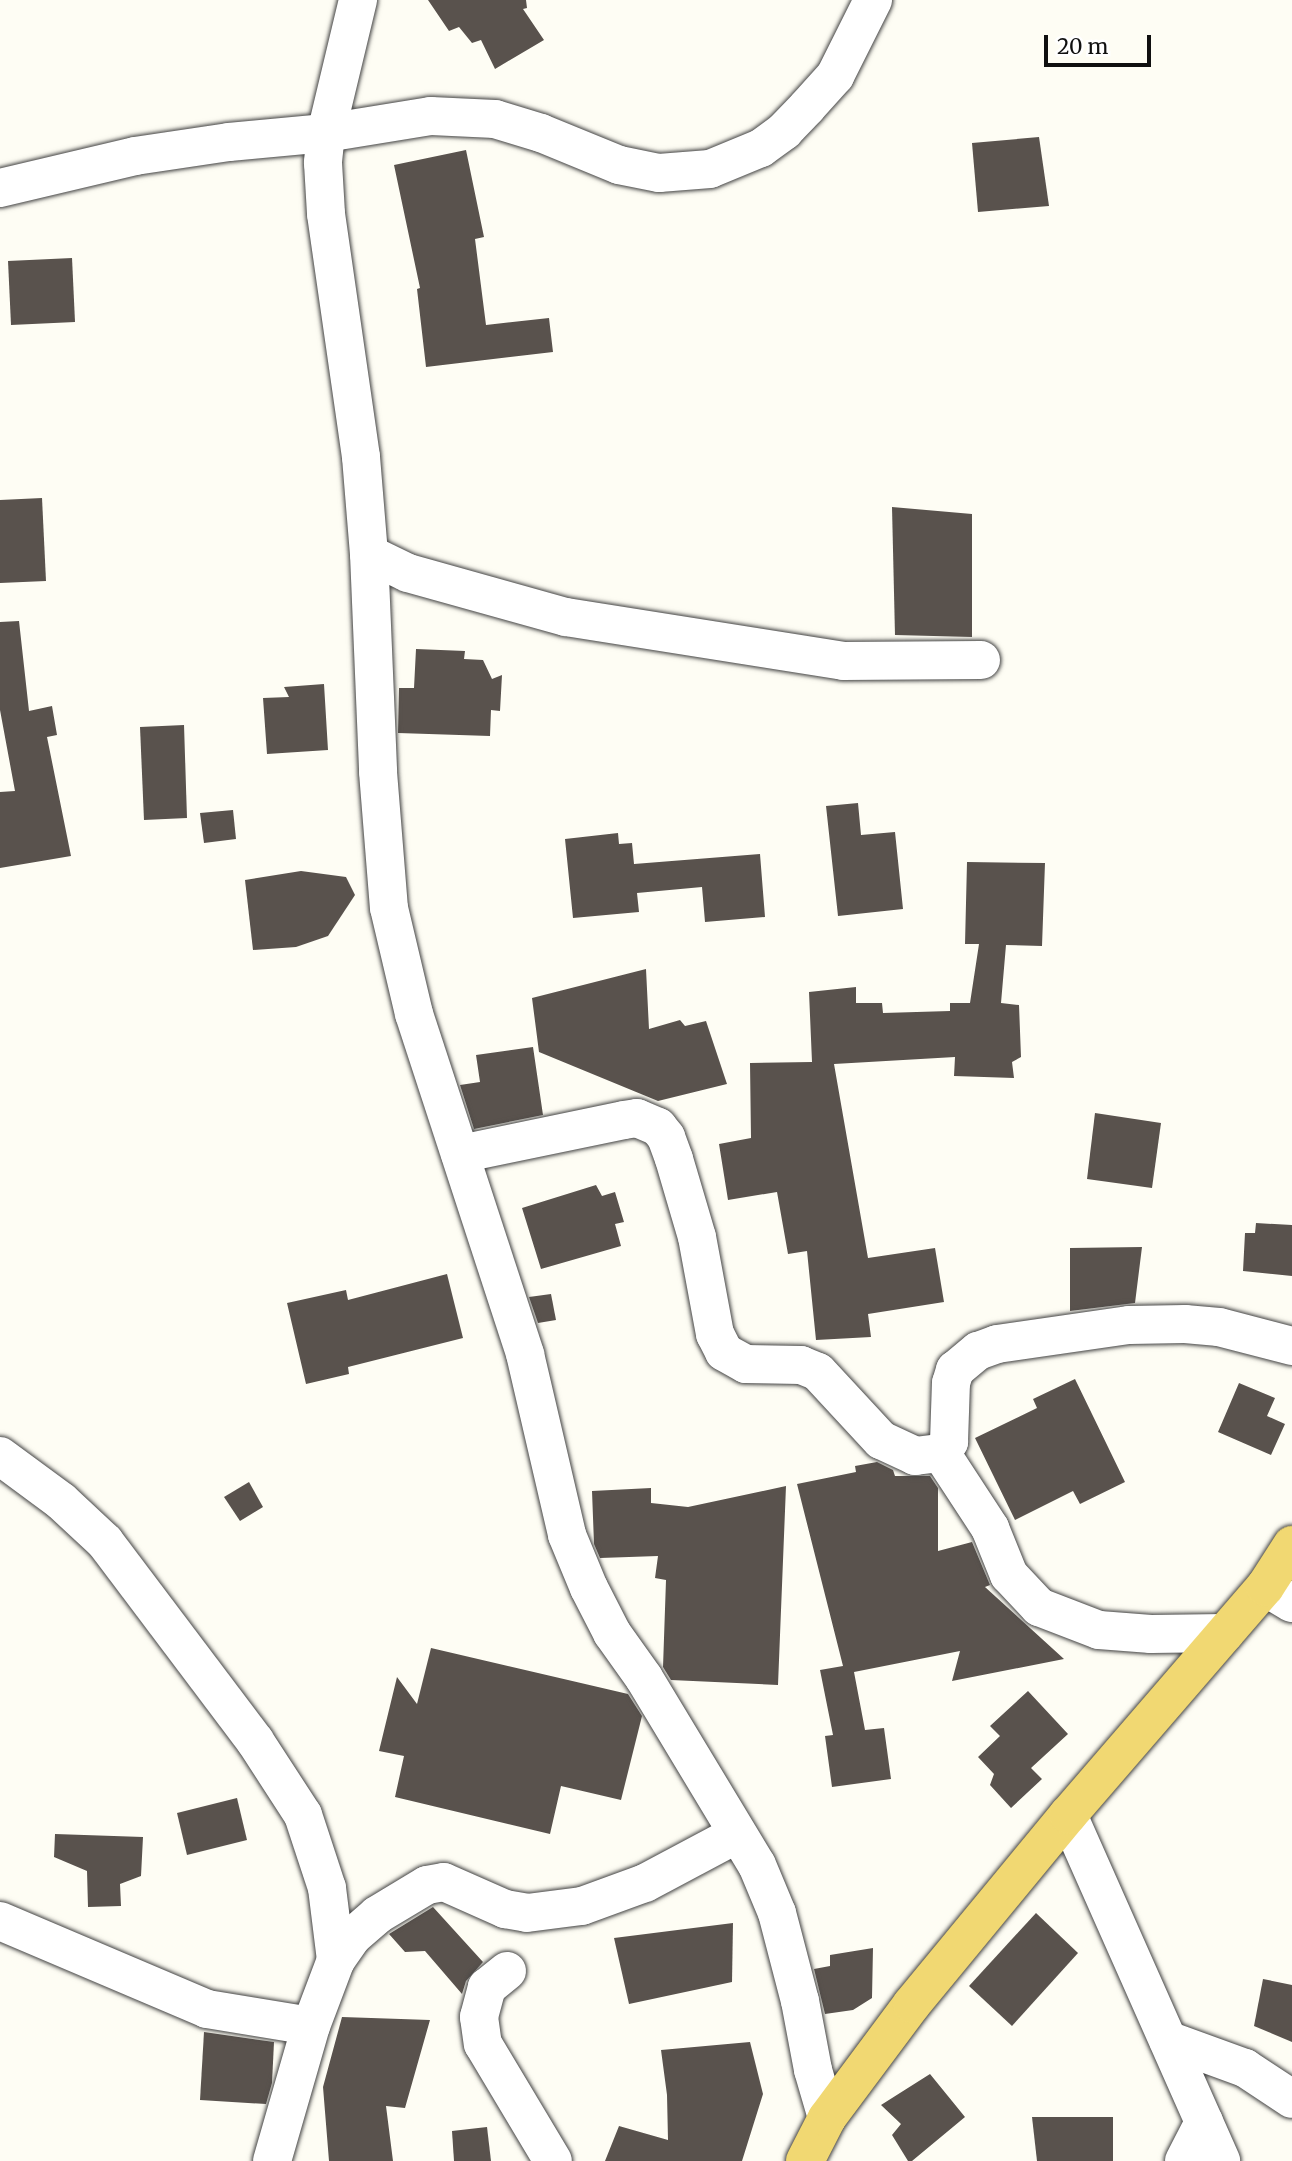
<!DOCTYPE html>
<style>
body{margin:0}
#map{position:relative;width:1292px;height:2161px;overflow:hidden;background:#fefdf4;font-family:Merriweather,serif}
div>[style]{position:absolute}
.building>*{inset:0;background:#59524d}
.roads{filter:drop-shadow(0 0 2px #434343) drop-shadow(0 0 2px #434343)}
.minor>*{height:38px;margin:-19px;padding:0 19px;transform-origin:19px;border-radius:19px;background:#fff}
.major>*{height:38px;margin:-19px;padding:0 19px;transform-origin:19px;border-radius:19px;background:#f1d872}
span{translate:-50% -50%;white-space:nowrap;text-align:center;line-height:1.15;-webkit-text-stroke:7px #fff;paint-order:stroke}
.scale{position:absolute;left:1044px;top:35px;width:107px;height:32px;box-sizing:border-box;border:4px solid #101010;border-top:0;padding-left:9px;font-size:21px;line-height:24px;white-space:nowrap;color:#101010;-webkit-text-stroke:5px #fff;paint-order:stroke}
</style>
<div id="map">
<div class="building">
<div style="clip-path:polygon(428px 0,526px 0,527px 8px,523px 9px,544px 40px,495px 69px,481px 40px,472px 43px,459px 27px,449px 31px)"></div>
<div style="clip-path:polygon(1039px 137px,1049px 206px,978px 212px,972px 143px)"></div>
<div style="clip-path:polygon(466px 150px,484px 237px,475px 239px,486px 325px,549px 318px,553px 352px,426px 367px,417px 289px,420px 288px,394px 165px)"></div>
<div style="clip-path:polygon(72px 258px,75px 322px,11px 325px,8px 261px)"></div>
<div style="clip-path:polygon(42px 498px,46px 581px,0 583px,0 500px)"></div>
<div style="clip-path:polygon(892px 507px,972px 514px,972px 637px,895px 635px)"></div>
<div style="clip-path:polygon(19px 621px,29px 711px,52px 706px,57px 735px,47px 737px,71px 856px,0 868px,0 792px,15px 791px,0 710px,0 622px)"></div>
<div style="clip-path:polygon(416px 649px,465px 651px,464px 659px,483px 660px,492px 679px,502px 675px,500px 711px,491px 710px,490px 736px,398px 733px,399px 688px,414px 688px)"></div>
<div style="clip-path:polygon(324px 684px,328px 750px,267px 754px,263px 698px,289px 697px,284px 687px)"></div>
<div style="clip-path:polygon(184px 725px,187px 818px,144px 820px,140px 727px)"></div>
<div style="clip-path:polygon(858px 803px,861px 835px,895px 832px,903px 909px,838px 916px,826px 806px)"></div>
<div style="clip-path:polygon(233px 810px,236px 839px,204px 843px,200px 813px)"></div>
<div style="clip-path:polygon(618px 833px,619px 844px,632px 843px,634px 864px,760px 854px,765px 917px,705px 922px,702px 887px,637px 893px,639px 912px,573px 918px,565px 839px)"></div>
<div style="clip-path:polygon(967px 862px,1045px 863px,1042px 946px,1006px 945px,1001px 1003px,1019px 1005px,1021px 1057px,1012px 1062px,1014px 1078px,954px 1076px,955px 1057px,834px 1064px,868px 1258px,935px 1248px,944px 1302px,868px 1314px,871px 1337px,816px 1340px,807px 1251px,788px 1254px,777px 1192px,728px 1200px,719px 1144px,751px 1138px,750px 1063px,812px 1062px,809px 992px,856px 987px,856px 1003px,882px 1003px,883px 1013px,950px 1011px,950px 1003px,970px 1003px,979px 944px,965px 944px)"></div>
<div style="clip-path:polygon(301px 871px,346px 877px,355px 895px,328px 936px,296px 947px,253px 950px,245px 880px)"></div>
<div style="clip-path:polygon(646px 969px,649px 1029px,680px 1020px,685px 1026px,706px 1021px,727px 1084px,658px 1101px,539px 1052px,532px 998px)"></div>
<div style="clip-path:polygon(533px 1047px,543px 1115px,474px 1129px,460px 1085px,480px 1082px,476px 1055px)"></div>
<div style="clip-path:polygon(1095px 1113px,1161px 1123px,1152px 1188px,1087px 1179px)"></div>
<div style="clip-path:polygon(596px 1185px,602px 1196px,615px 1192px,624px 1222px,615px 1224px,621px 1246px,541px 1269px,522px 1208px)"></div>
<div style="clip-path:polygon(1256px 1223px,1292px 1225px,1292px 1276px,1243px 1271px,1245px 1233px,1255px 1233px)"></div>
<div style="clip-path:polygon(1142px 1247px,1135px 1303px,1070px 1311px,1070px 1248px)"></div>
<div style="clip-path:polygon(447px 1274px,463px 1338px,348px 1367px,349px 1374px,306px 1384px,287px 1303px,346px 1290px,348px 1300px)"></div>
<div style="clip-path:polygon(551px 1294px,556px 1320px,538px 1323px,529px 1297px)"></div>
<div style="clip-path:polygon(1075px 1379px,1125px 1482px,1080px 1504px,1073px 1491px,1015px 1520px,975px 1438px,1037px 1408px,1033px 1399px)"></div>
<div style="clip-path:polygon(1239px 1383px,1275px 1398px,1267px 1416px,1285px 1424px,1271px 1455px,1218px 1432px)"></div>
<div style="clip-path:polygon(877px 1462px,893px 1470px,895px 1476px,930px 1476px,938px 1488px,938px 1551px,972px 1542px,990px 1585px,985px 1587px,1064px 1659px,952px 1681px,960px 1651px,854px 1672px,865px 1730px,884px 1728px,891px 1779px,832px 1787px,825px 1736px,833px 1735px,820px 1670px,843px 1666px,797px 1484px,856px 1472px,855px 1466px)"></div>
<div style="clip-path:polygon(249px 1482px,263px 1507px,240px 1521px,224px 1497px)"></div>
<div style="clip-path:polygon(786px 1486px,778px 1685px,671px 1680px,663px 1667px,666px 1580px,655px 1578px,658px 1556px,600px 1558px,594px 1544px,592px 1491px,651px 1488px,651px 1503px,688px 1507px)"></div>
<div style="clip-path:polygon(431px 1648px,628px 1694px,642px 1716px,621px 1800px,561px 1786px,550px 1834px,395px 1797px,404px 1756px,379px 1751px,397px 1677px,417px 1704px)"></div>
<div style="clip-path:polygon(1028px 1691px,1068px 1734px,1031px 1768px,1042px 1779px,1011px 1808px,990px 1785px,994px 1774px,978px 1757px,1000px 1736px,990px 1726px)"></div>
<div style="clip-path:polygon(237px 1798px,247px 1840px,187px 1855px,177px 1813px)"></div>
<div style="clip-path:polygon(55px 1834px,143px 1837px,141px 1876px,120px 1884px,121px 1906px,88px 1907px,87px 1871px,54px 1857px)"></div>
<div style="clip-path:polygon(433px 1907px,483px 1962px,466px 1981px,462px 1994px,425px 1951px,405px 1952px,389px 1934px)"></div>
<div style="clip-path:polygon(1036px 1913px,1078px 1953px,1012px 2026px,969px 1986px)"></div>
<div style="clip-path:polygon(733px 1923px,732px 1982px,629px 2004px,614px 1938px)"></div>
<div style="clip-path:polygon(873px 1948px,872px 1998px,853px 2010px,825px 2014px,814px 1969px,830px 1966px,830px 1955px)"></div>
<div style="clip-path:polygon(1263px 1979px,1292px 1985px,1292px 2042px,1254px 2026px)"></div>
<div style="clip-path:polygon(342px 2017px,430px 2020px,405px 2108px,386px 2106px,393px 2161px,329px 2161px,323px 2087px)"></div>
<div style="clip-path:polygon(204px 2032px,274px 2042px,272px 2083px,266px 2104px,200px 2100px)"></div>
<div style="clip-path:polygon(750px 2042px,763px 2094px,742px 2161px,605px 2161px,619px 2126px,668px 2140px,667px 2095px,661px 2050px)"></div>
<div style="clip-path:polygon(930px 2074px,965px 2117px,912px 2161px,908px 2161px,892px 2135px,901px 2124px,881px 2105px)"></div>
<div style="clip-path:polygon(1032px 2117px,1113px 2117px,1113px 2161px,1037px 2161px)"></div>
<div style="clip-path:polygon(487px 2127px,491px 2161px,454px 2161px,452px 2131px)"></div>
</div>
<div class="roads">
<div class="minor">
<div style="left:358px;top:0;width:137px;rotate:103.5deg"></div>
<div style="left:326px;top:133px;width:30px;rotate:96deg"></div>
<div style="left:323px;top:163px;width:51px;rotate:86.6deg"></div>
<div style="left:326px;top:214px;width:246px;rotate:81.8deg"></div>
<div style="left:361px;top:457px;width:97px;rotate:85.3deg"></div>
<div style="left:369px;top:554px;width:218px;rotate:87.6deg"></div>
<div style="left:378px;top:772px;width:136px;rotate:85.4deg"></div>
<div style="left:389px;top:908px;width:109px;rotate:76.7deg"></div>
<div style="left:414px;top:1014px;width:358px;rotate:71.9deg"></div>
<div style="left:525px;top:1354px;width:186px;rotate:76.9deg"></div>
<div style="left:567px;top:1535px;width:57px;rotate:67.5deg"></div>
<div style="left:589px;top:1588px;width:51px;rotate:62.9deg"></div>
<div style="left:612px;top:1633px;width:55px;rotate:54.6deg"></div>
<div style="left:644px;top:1678px;width:218px;rotate:58.9deg"></div>
<div style="left:757px;top:1865px;width:52px;rotate:67.4deg"></div>
<div style="left:777px;top:1913px;width:91px;rotate:75.4deg"></div>
<div style="left:800px;top:2001px;width:70px;rotate:79.3deg"></div>
<div style="left:813px;top:2070px;width:50px;rotate:73.7deg"></div>
<div style="left:0;top:188px;width:139px;rotate:-13.3deg"></div>
<div style="left:135px;top:156px;width:95px;rotate:-8.5deg"></div>
<div style="left:229px;top:142px;width:97px;rotate:-5.3deg"></div>
<div style="left:326px;top:133px;width:106px;rotate:-9.2deg"></div>
<div style="left:431px;top:116px;width:64px;rotate:2.7deg"></div>
<div style="left:495px;top:119px;width:48px;rotate:16.9deg"></div>
<div style="left:541px;top:133px;width:84px;rotate:22.3deg"></div>
<div style="left:619px;top:165px;width:41px;rotate:11.3deg"></div>
<div style="left:659px;top:173px;width:51px;rotate:-4.5deg"></div>
<div style="left:710px;top:169px;width:55px;rotate:-22.4deg"></div>
<div style="left:761px;top:148px;width:29px;rotate:-36deg"></div>
<div style="left:784px;top:131px;width:33px;rotate:-46deg"></div>
<div style="left:807px;top:107px;width:42px;rotate:-47.9deg"></div>
<div style="left:835px;top:76px;width:85px;rotate:-63.4deg"></div>
<div style="left:369px;top:554px;width:43px;rotate:26deg"></div>
<div style="left:408px;top:573px;width:164px;rotate:15.6deg"></div>
<div style="left:566px;top:617px;width:280px;rotate:9deg"></div>
<div style="left:843px;top:661px;width:138px;rotate:-0.4deg"></div>
<div style="left:460px;top:1154px;width:167px;rotate:-11.7deg"></div>
<div style="left:624px;top:1120px;width:13px;rotate:-9deg"></div>
<div style="left:637px;top:1118px;width:23px;rotate:23deg"></div>
<div style="left:658px;top:1127px;width:13px;rotate:51deg"></div>
<div style="left:666px;top:1137px;width:23px;rotate:70deg"></div>
<div style="left:674px;top:1159px;width:81px;rotate:73.6deg"></div>
<div style="left:697px;top:1237px;width:99px;rotate:79.5deg"></div>
<div style="left:715px;top:1334px;width:20px;rotate:63deg"></div>
<div style="left:724px;top:1352px;width:25px;rotate:29deg"></div>
<div style="left:746px;top:1364px;width:55px;rotate:1deg"></div>
<div style="left:801px;top:1365px;width:18px;rotate:22deg"></div>
<div style="left:818px;top:1372px;width:93px;rotate:47.2deg"></div>
<div style="left:881px;top:1440px;width:38px;rotate:25deg"></div>
<div style="left:915px;top:1456px;width:26px;rotate:-7deg"></div>
<div style="left:941px;top:1453px;width:14px;rotate:-54deg"></div>
<div style="left:949px;top:1442px;width:59px;rotate:-88.1deg"></div>
<div style="left:951px;top:1383px;width:14px;rotate:-73deg"></div>
<div style="left:955px;top:1370px;width:30px;rotate:-40deg"></div>
<div style="left:978px;top:1351px;width:20px;rotate:-20deg"></div>
<div style="left:997px;top:1344px;width:133px;rotate:-8.2deg"></div>
<div style="left:1129px;top:1325px;width:56px;rotate:-1deg"></div>
<div style="left:1185px;top:1324px;width:34px;rotate:5deg"></div>
<div style="left:1219px;top:1327px;width:75px;rotate:14.6deg"></div>
<div style="left:941px;top:1453px;width:90px;rotate:56.8deg"></div>
<div style="left:990px;top:1528px;width:51px;rotate:68deg"></div>
<div style="left:1009px;top:1575px;width:44px;rotate:46.8deg"></div>
<div style="left:1039px;top:1607px;width:64px;rotate:21deg"></div>
<div style="left:1099px;top:1630px;width:52px;rotate:4.4deg"></div>
<div style="left:1151px;top:1634px;width:74px;rotate:-0.8deg"></div>
<div style="left:0;top:1456px;width:76px;rotate:36.4deg"></div>
<div style="left:61px;top:1501px;width:60px;rotate:43deg"></div>
<div style="left:105px;top:1542px;width:249px;rotate:53deg"></div>
<div style="left:255px;top:1741px;width:88px;rotate:57deg"></div>
<div style="left:303px;top:1815px;width:77px;rotate:71.8deg"></div>
<div style="left:327px;top:1888px;width:73px;rotate:82.9deg"></div>
<div style="left:1265px;top:1587px;width:31px;rotate:31deg"></div>
<div style="left:1068px;top:1815px;width:378px;rotate:66.1deg"></div>
<div style="left:0;top:1921px;width:225px;rotate:23deg"></div>
<div style="left:207px;top:2009px;width:105px;rotate:9.3deg"></div>
<div style="left:507px;top:1971px;width:26px;rotate:141deg"></div>
<div style="left:487px;top:1987px;width:31px;rotate:105deg"></div>
<div style="left:479px;top:2017px;width:27px;rotate:82deg"></div>
<div style="left:483px;top:2044px;width:136px;rotate:59.1deg"></div>
<div style="left:1168px;top:2040px;width:82px;rotate:20deg"></div>
<div style="left:1245px;top:2068px;width:56px;rotate:33.4deg"></div>
<div style="left:272px;top:2161px;width:141px;rotate:-73.9deg"></div>
<div style="left:311px;top:2026px;width:71px;rotate:-69.3deg"></div>
<div style="left:336px;top:1960px;width:28px;rotate:-55deg"></div>
<div style="left:352px;top:1937px;width:33px;rotate:-41deg"></div>
<div style="left:377px;top:1915px;width:58px;rotate:-31deg"></div>
<div style="left:427px;top:1885px;width:17px;rotate:-10deg"></div>
<div style="left:444px;top:1882px;width:67px;rotate:23.9deg"></div>
<div style="left:505px;top:1909px;width:22px;rotate:10deg"></div>
<div style="left:527px;top:1913px;width:55px;rotate:-7.3deg"></div>
<div style="left:582px;top:1906px;width:67px;rotate:-20.1deg"></div>
<div style="left:645px;top:1883px;width:104px;rotate:-28deg"></div>
<div style="left:1184px;top:2161px;width:44px;rotate:-62.9deg"></div>
</div>
<div class="major">
<div style="left:805px;top:2161px;width:48px;rotate:-62.9deg"></div>
<div style="left:827px;top:2118px;width:142px;rotate:-53.3deg"></div>
<div style="left:912px;top:2004px;width:245px;rotate:-50.5deg"></div>
<div style="left:1068px;top:1815px;width:301px;rotate:-49.2deg"></div>
<div style="left:1265px;top:1587px;width:50px;rotate:-57.3deg"></div>
</div>
</div>
<div class="scale">20 m</div>
</div>
